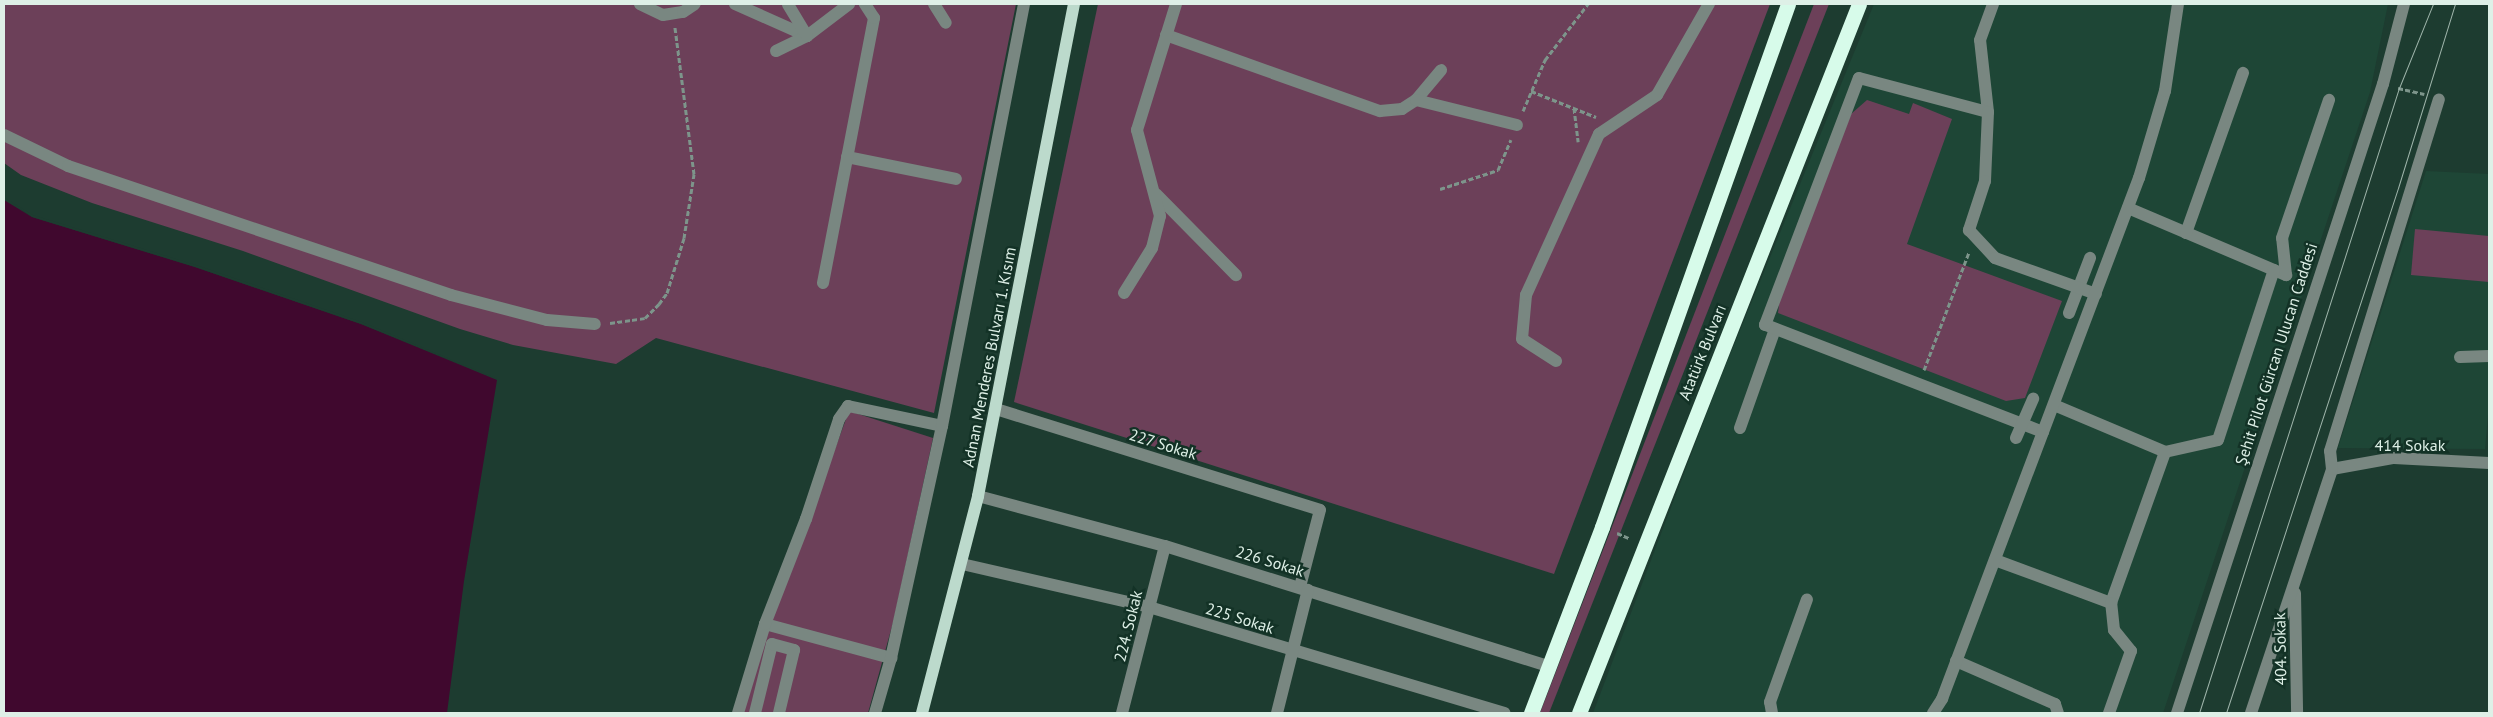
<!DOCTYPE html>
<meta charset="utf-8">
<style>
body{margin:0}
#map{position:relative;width:2493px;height:717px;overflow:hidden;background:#1d3c30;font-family:"PT Sans",sans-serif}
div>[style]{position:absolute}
.built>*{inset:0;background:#1e4636}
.green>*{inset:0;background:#6c4059}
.water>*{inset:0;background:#40082e}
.pier>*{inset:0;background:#1d3c30}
.path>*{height:3px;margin-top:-1.5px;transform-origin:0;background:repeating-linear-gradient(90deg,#7d958b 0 5px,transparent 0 7.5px)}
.minor>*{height:12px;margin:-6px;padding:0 6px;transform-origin:6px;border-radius:6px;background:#798781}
.major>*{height:12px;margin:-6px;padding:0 6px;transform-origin:6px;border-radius:6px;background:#bcdacc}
.highway>*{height:15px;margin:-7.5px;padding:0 7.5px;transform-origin:7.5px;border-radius:7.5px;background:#d7fbea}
.tram>*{height:1px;margin:-0.5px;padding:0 0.5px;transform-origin:0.5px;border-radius:0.5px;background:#9fb5ab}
span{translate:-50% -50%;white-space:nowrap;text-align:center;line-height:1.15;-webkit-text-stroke:5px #133226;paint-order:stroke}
.street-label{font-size:16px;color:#def0e7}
.frame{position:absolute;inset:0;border:5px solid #def0e7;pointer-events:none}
</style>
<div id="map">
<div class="built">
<div style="clip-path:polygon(1874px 4px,2388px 4px,2370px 92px,2163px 713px,1593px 713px,1718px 384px)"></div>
<div style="clip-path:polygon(2426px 171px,2489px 174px,2489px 404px,2485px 449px,2338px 448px)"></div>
</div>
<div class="green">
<div style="clip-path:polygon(4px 4px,1016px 4px,934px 413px,656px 338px,616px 364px,513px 345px,460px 329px,243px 251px,92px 203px,21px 175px,4px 163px)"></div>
<div style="clip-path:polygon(1098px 4px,1770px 4px,1554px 574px,1014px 402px)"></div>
<div style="clip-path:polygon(1814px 4px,1829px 4px,1549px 713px,1540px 713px)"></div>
<div style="clip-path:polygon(1867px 100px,1909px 114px,1913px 103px,1952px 119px,1907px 244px,2062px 301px,2025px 398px,2006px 401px,1778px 313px,1780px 295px,1851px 114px)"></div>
<div style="clip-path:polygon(2415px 229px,2489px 236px,2489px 282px,2411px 275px)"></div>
<div style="clip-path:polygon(849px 411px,933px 438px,894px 619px,868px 713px,742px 713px,752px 674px)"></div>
</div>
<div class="water">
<div style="clip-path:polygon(4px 200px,32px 217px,195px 267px,361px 324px,497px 380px,464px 581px,447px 713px,4px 713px)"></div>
</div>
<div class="pier">
<div style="clip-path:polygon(5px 198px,33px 215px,196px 265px,362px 322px,500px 380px,361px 324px,195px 267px,32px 217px)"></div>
</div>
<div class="path">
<div style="left:2398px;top:88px;width:27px;rotate:13deg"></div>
<div style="left:1531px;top:91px;width:70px;rotate:21.8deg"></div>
<div style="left:1574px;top:108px;width:34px;rotate:83deg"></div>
<div style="left:1523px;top:111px;width:56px;rotate:-66.7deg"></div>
<div style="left:1545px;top:60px;width:71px;rotate:-52.5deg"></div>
<div style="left:1440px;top:189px;width:61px;rotate:-18.1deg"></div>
<div style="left:1498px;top:170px;width:33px;rotate:-67deg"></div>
<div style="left:610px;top:323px;width:35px;rotate:-8deg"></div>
<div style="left:645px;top:318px;width:20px;rotate:-45deg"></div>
<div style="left:659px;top:304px;width:14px;rotate:-54deg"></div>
<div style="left:667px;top:293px;width:58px;rotate:-72.8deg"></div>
<div style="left:684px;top:238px;width:65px;rotate:-81.1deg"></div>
<div style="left:694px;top:174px;width:148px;rotate:-97.4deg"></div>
<div style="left:1924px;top:370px;width:126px;rotate:-69.1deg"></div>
<div style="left:1617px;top:533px;width:13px;rotate:23deg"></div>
</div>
<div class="minor">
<div style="left:640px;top:4px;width:25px;rotate:26deg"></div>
<div style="left:663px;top:15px;width:20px;rotate:-9deg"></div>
<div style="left:683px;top:12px;width:14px;rotate:-34deg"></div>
<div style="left:735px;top:4px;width:79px;rotate:24deg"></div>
<div style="left:807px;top:36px;width:53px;rotate:-37.3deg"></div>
<div style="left:934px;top:4px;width:22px;rotate:58deg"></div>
<div style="left:1166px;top:35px;width:227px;rotate:19.6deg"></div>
<div style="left:1380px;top:111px;width:22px;rotate:-5deg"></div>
<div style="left:1402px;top:109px;width:17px;rotate:-33deg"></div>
<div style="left:1416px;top:100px;width:39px;rotate:-50deg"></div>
<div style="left:776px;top:51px;width:34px;rotate:-26deg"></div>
<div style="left:807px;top:36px;width:37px;rotate:-121deg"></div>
<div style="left:1416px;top:100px;width:104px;rotate:13.9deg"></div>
<div style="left:1988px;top:112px;width:72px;rotate:-96.3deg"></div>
<div style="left:1980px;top:40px;width:38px;rotate:-70deg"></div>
<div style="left:4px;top:135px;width:71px;rotate:25.8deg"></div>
<div style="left:68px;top:166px;width:404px;rotate:18.6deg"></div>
<div style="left:451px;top:295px;width:99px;rotate:14.6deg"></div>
<div style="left:547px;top:320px;width:48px;rotate:4.8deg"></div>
<div style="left:847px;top:157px;width:111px;rotate:11.4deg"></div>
<div style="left:1156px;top:194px;width:114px;rotate:45.4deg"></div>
<div style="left:2128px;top:208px;width:172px;rotate:23deg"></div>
<div style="left:2286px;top:275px;width:37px;rotate:-96deg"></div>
<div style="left:2282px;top:238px;width:146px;rotate:-71.2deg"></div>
<div style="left:2186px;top:233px;width:170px;rotate:-70.4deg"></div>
<div style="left:823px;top:283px;width:270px;rotate:-79.1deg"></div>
<div style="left:874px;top:18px;width:17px;rotate:-123deg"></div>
<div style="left:1124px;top:293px;width:53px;rotate:-58.1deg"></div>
<div style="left:1152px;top:248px;width:33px;rotate:-76deg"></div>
<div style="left:1160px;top:216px;width:89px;rotate:-105deg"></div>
<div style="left:1137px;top:130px;width:132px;rotate:-72.8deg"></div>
<div style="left:2069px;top:313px;width:59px;rotate:-69.1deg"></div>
<div style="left:2460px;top:357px;width:29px;rotate:-2deg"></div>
<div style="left:1556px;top:361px;width:40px;rotate:-147.1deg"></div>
<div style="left:1522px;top:339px;width:44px;rotate:-84.8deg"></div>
<div style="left:1526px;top:295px;width:177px;rotate:-65.6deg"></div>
<div style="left:1599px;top:134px;width:70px;rotate:-33.9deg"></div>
<div style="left:1657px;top:95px;width:105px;rotate:-60.3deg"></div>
<div style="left:2054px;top:405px;width:121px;rotate:22.9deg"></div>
<div style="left:2165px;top:452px;width:54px;rotate:-12.8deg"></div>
<div style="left:2218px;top:440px;width:179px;rotate:-71.8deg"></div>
<div style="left:996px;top:409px;width:339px;rotate:17.3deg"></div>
<div style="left:1320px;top:510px;width:80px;rotate:104.6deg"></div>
<div style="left:1740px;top:428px;width:105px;rotate:-70.5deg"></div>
<div style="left:2043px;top:432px;width:298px;rotate:-158.9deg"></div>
<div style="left:1765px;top:325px;width:264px;rotate:-69.2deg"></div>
<div style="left:1859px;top:78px;width:133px;rotate:14.8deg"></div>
<div style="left:1988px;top:112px;width:69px;rotate:92.5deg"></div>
<div style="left:1985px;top:181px;width:52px;rotate:108.1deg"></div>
<div style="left:1969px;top:230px;width:38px;rotate:47deg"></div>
<div style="left:1995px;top:258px;width:107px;rotate:19.6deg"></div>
<div style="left:2016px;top:438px;width:43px;rotate:-66.4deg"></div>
<div style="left:2332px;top:469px;width:63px;rotate:-10.1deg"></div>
<div style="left:2394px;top:458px;width:95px;rotate:3deg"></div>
<div style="left:978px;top:496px;width:194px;rotate:15deg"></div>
<div style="left:1165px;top:546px;width:402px;rotate:17.4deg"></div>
<div style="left:1995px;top:560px;width:124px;rotate:20.3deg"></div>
<div style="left:2111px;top:603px;width:160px;rotate:-70.3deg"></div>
<div style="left:962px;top:564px;width:192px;rotate:12.9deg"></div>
<div style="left:1149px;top:607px;width:371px;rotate:16.6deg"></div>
<div style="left:2295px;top:593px;width:120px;rotate:89deg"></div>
<div style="left:765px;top:624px;width:131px;rotate:15.1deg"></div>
<div style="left:1956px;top:661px;width:108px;rotate:23.5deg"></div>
<div style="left:2055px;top:704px;width:9px;rotate:72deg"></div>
<div style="left:738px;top:713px;width:93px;rotate:-73.1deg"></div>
<div style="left:765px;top:624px;width:113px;rotate:-68.7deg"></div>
<div style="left:806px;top:519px;width:105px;rotate:-71.7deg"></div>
<div style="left:839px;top:419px;width:16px;rotate:-55deg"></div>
<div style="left:848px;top:406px;width:96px;rotate:12deg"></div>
<div style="left:755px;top:713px;width:71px;rotate:-76.2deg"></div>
<div style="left:772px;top:644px;width:23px;rotate:15deg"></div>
<div style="left:794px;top:650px;width:65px;rotate:103.4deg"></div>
<div style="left:875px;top:713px;width:57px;rotate:-73.8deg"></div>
<div style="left:891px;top:658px;width:238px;rotate:-77.6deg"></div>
<div style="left:942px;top:426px;width:430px;rotate:-79deg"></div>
<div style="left:1122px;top:713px;width:172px;rotate:-75.6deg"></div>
<div style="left:1277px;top:713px;width:127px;rotate:-75.9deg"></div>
<div style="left:1772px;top:713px;width:11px;rotate:-100deg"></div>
<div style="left:1770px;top:702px;width:109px;rotate:-70.2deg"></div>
<div style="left:1933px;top:713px;width:17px;rotate:-57deg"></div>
<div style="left:1942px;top:699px;width:557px;rotate:-69.29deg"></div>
<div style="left:2139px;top:178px;width:91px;rotate:-73.4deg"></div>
<div style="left:2165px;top:91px;width:88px;rotate:-81.5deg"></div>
<div style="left:2109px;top:713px;width:66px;rotate:-70.5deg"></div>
<div style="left:2131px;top:651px;width:27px;rotate:-129deg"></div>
<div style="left:2114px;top:630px;width:27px;rotate:-96deg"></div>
<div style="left:2177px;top:713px;width:662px;rotate:-71.87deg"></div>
<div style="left:2383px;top:84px;width:83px;rotate:-75.3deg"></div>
<div style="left:2251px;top:713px;width:257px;rotate:-71.6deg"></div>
<div style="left:2332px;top:469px;width:18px;rotate:-96deg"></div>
<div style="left:2330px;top:451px;width:368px;rotate:-72.8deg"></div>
</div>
<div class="major">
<div style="left:922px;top:713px;width:224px;rotate:-75.5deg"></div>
<div style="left:978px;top:496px;width:501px;rotate:-78.96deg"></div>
</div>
<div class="highway">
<div style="left:1531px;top:713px;width:199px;rotate:-69.1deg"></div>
<div style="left:1602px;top:527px;width:555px;rotate:-70.42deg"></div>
<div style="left:1579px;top:713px;width:762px;rotate:-68.45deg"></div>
</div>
<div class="tram">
<div style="left:2199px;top:713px;width:656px;rotate:-72.26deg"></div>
<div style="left:2399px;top:88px;width:91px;rotate:-68deg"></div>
<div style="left:2226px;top:713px;width:552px;rotate:-71.86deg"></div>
<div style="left:2398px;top:188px;width:193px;rotate:-72.8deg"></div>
</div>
<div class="street-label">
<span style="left:1702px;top:352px;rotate:-68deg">Atatürk Bulvarı</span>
<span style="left:2276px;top:354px;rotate:-72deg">Şehit Pilot Gürcan Ulucan Caddesi</span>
<span style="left:989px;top:357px;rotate:-79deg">Adnan Menderes Bulvarı 1. Kısım</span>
<span style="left:1163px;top:444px;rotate:17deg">227 Sokak</span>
<span style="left:2410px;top:445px">414 Sokak</span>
<span style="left:1270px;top:561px;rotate:17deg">226 Sokak</span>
<span style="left:1240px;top:618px;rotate:17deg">225 Sokak</span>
<span style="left:1128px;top:626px;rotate:-76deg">224. Sokak</span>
<span style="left:2280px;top:649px;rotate:-91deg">404. Sokak</span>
</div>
<div class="frame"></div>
</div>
